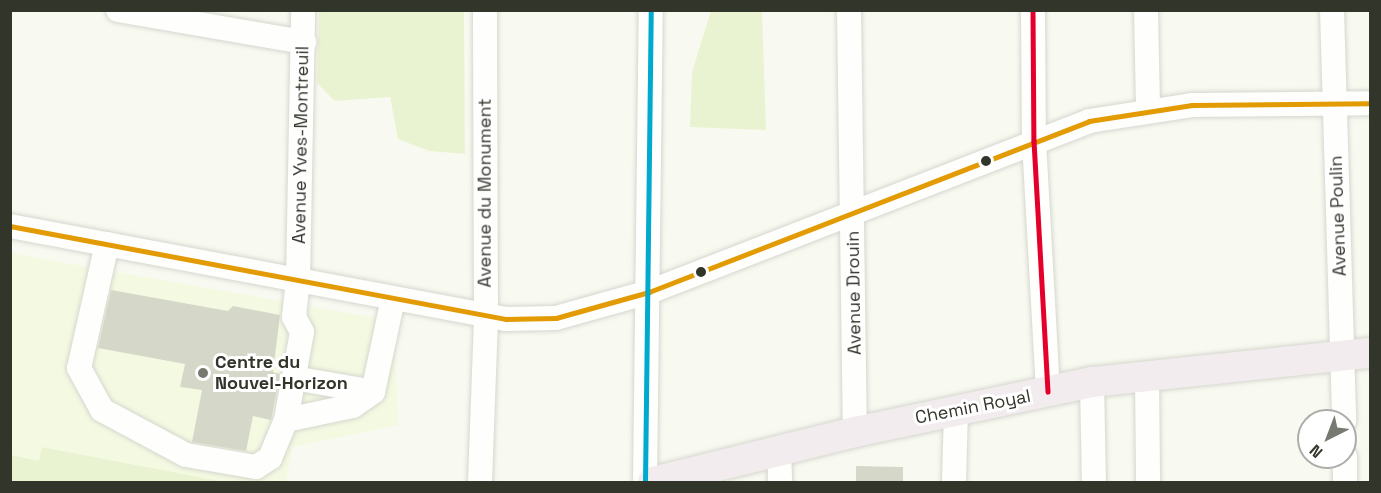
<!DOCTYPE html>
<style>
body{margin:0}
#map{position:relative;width:1381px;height:493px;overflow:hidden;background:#f8faf1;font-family:"Space Grotesk",sans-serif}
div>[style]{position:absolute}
.built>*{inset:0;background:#f4fae2}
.green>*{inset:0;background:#eaf3d1}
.building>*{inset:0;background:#d5d8c8}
.roads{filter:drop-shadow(0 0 2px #d5d7ce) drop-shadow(0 0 2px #d5d7ce)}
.minor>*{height:24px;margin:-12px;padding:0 12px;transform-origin:12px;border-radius:12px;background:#fefefd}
.major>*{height:30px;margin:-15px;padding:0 15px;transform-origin:15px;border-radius:15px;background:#f3ecef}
.bus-1>*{height:4.5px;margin:-2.25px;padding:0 2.25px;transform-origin:2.25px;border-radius:2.25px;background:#e39b04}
.bus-2>*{height:4.5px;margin:-2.25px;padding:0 2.25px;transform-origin:2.25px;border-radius:2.25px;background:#e4002b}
.bus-3>*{height:4.5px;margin:-2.25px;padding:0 2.25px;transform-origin:2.25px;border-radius:2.25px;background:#00a9ce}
.dots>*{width:16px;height:16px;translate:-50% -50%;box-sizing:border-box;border:3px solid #fff;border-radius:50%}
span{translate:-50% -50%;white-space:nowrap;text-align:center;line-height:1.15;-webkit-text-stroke:6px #fff;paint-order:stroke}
.street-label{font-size:18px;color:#32352a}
.poi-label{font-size:18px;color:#32352a;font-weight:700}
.left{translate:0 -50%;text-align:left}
.frame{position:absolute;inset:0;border:12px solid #32352a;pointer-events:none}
.north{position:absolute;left:1297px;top:409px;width:60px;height:60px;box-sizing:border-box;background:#fff;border:2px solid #adaeaa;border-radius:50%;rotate:222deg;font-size:16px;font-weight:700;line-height:24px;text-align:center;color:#32352a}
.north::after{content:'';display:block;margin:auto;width:21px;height:27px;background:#777a70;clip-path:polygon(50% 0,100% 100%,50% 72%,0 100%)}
</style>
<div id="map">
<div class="built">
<div style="clip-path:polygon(10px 253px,393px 321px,399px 425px,293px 447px,286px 482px,225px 482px,43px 447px,40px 462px,11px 455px)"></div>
</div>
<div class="green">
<div style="clip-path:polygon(319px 11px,464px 11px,465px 154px,429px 151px,398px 139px,390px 97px,335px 101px,317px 83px)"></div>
<div style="clip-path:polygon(711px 11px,762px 11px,766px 130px,690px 127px,692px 72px)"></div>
<div style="clip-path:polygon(42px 447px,115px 461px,225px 482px,11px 482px,11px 455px,39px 461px)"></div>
</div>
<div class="building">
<div style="clip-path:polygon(111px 290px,228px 311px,233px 306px,280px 315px,273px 372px,280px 374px,272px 416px,271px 420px,253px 416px,246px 451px,192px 442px,202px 390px,180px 387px,185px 364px,98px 348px)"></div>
<div style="clip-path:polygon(856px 466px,903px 467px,903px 483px,856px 483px)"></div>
</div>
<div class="roads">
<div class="minor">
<div style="left:118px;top:10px;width:189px;rotate:9.8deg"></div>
<div style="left:849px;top:10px;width:422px;rotate:89.2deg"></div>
<div style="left:1033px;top:10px;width:131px;rotate:89.6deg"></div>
<div style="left:1034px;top:141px;width:251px;rotate:86.8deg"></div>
<div style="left:1146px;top:10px;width:99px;rotate:88.8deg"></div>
<div style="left:1332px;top:10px;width:411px;rotate:88.3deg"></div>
<div style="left:10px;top:226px;width:505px;rotate:10.62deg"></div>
<div style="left:506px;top:319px;width:50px;rotate:-1.1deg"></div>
<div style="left:556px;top:318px;width:97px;rotate:-15.6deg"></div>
<div style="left:649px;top:292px;width:472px;rotate:-21.2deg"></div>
<div style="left:1089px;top:121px;width:104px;rotate:-8.8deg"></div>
<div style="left:1192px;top:105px;width:178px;rotate:-0.6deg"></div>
<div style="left:107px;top:244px;width:127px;rotate:102.7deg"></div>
<div style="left:79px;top:368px;width:48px;rotate:61.3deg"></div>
<div style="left:102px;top:410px;width:95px;rotate:28.2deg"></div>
<div style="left:186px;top:455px;width:71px;rotate:9.7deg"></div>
<div style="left:256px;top:467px;width:17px;rotate:-33deg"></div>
<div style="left:270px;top:458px;width:41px;rotate:-67.2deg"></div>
<div style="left:286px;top:420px;width:68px;rotate:-11.8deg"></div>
<div style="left:353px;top:406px;width:24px;rotate:-35deg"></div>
<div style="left:373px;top:392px;width:95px;rotate:-77.9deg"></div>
<div style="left:294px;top:378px;width:80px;rotate:10deg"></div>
<div style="left:1147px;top:378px;width:104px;rotate:89.4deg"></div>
<div style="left:1092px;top:382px;width:100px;rotate:88.9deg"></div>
<div style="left:286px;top:420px;width:89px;rotate:-79.7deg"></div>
<div style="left:302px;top:332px;width:17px;rotate:-118deg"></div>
<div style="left:294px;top:317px;width:38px;rotate:-84deg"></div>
<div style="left:298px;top:279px;width:269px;rotate:-88.9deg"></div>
<div style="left:779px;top:449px;width:33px;rotate:88deg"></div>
<div style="left:1345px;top:457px;width:25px;rotate:90deg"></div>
<div style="left:480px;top:482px;width:166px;rotate:-87.9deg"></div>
<div style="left:486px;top:316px;width:306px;rotate:-90.2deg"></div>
<div style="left:645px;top:482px;width:472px;rotate:-89.3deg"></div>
<div style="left:954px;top:482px;width:73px;rotate:-88.4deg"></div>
</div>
<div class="major">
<div style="left:653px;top:482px;width:208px;rotate:-13.9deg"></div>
<div style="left:855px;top:432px;width:242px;rotate:-11.9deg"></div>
<div style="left:1092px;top:382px;width:280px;rotate:-6deg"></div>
</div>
</div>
<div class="bus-1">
<div style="left:10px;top:226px;width:505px;rotate:10.62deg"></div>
<div style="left:506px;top:319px;width:50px;rotate:-1.1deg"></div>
<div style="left:556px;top:318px;width:97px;rotate:-15.6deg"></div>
<div style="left:649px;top:292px;width:472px;rotate:-21.2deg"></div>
<div style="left:1089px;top:121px;width:104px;rotate:-8.8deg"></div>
<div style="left:1192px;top:105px;width:178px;rotate:-0.6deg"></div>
</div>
<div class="bus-2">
<div style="left:1033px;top:10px;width:131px;rotate:89.6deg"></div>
<div style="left:1034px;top:141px;width:251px;rotate:86.8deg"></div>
</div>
<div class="bus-3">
<div style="left:645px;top:482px;width:472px;rotate:-89.3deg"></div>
</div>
<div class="dots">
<div style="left:986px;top:161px;background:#32352a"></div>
<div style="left:701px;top:272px;background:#32352a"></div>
<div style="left:203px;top:373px;background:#777a70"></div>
</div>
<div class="street-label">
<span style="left:301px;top:145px;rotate:-89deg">Avenue Yves-Montreuil</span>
<span style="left:485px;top:193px;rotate:-90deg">Avenue du Monument</span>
<span style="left:1338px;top:216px;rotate:-92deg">Avenue Poulin</span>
<span style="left:854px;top:293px;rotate:-91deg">Avenue Drouin</span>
<span style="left:973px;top:407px;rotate:-11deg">Chemin Royal</span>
</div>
<div class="poi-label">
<span class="left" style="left:215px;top:373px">Centre du<br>Nouvel-Horizon</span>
</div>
<div class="frame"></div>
<div class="north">N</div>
</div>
